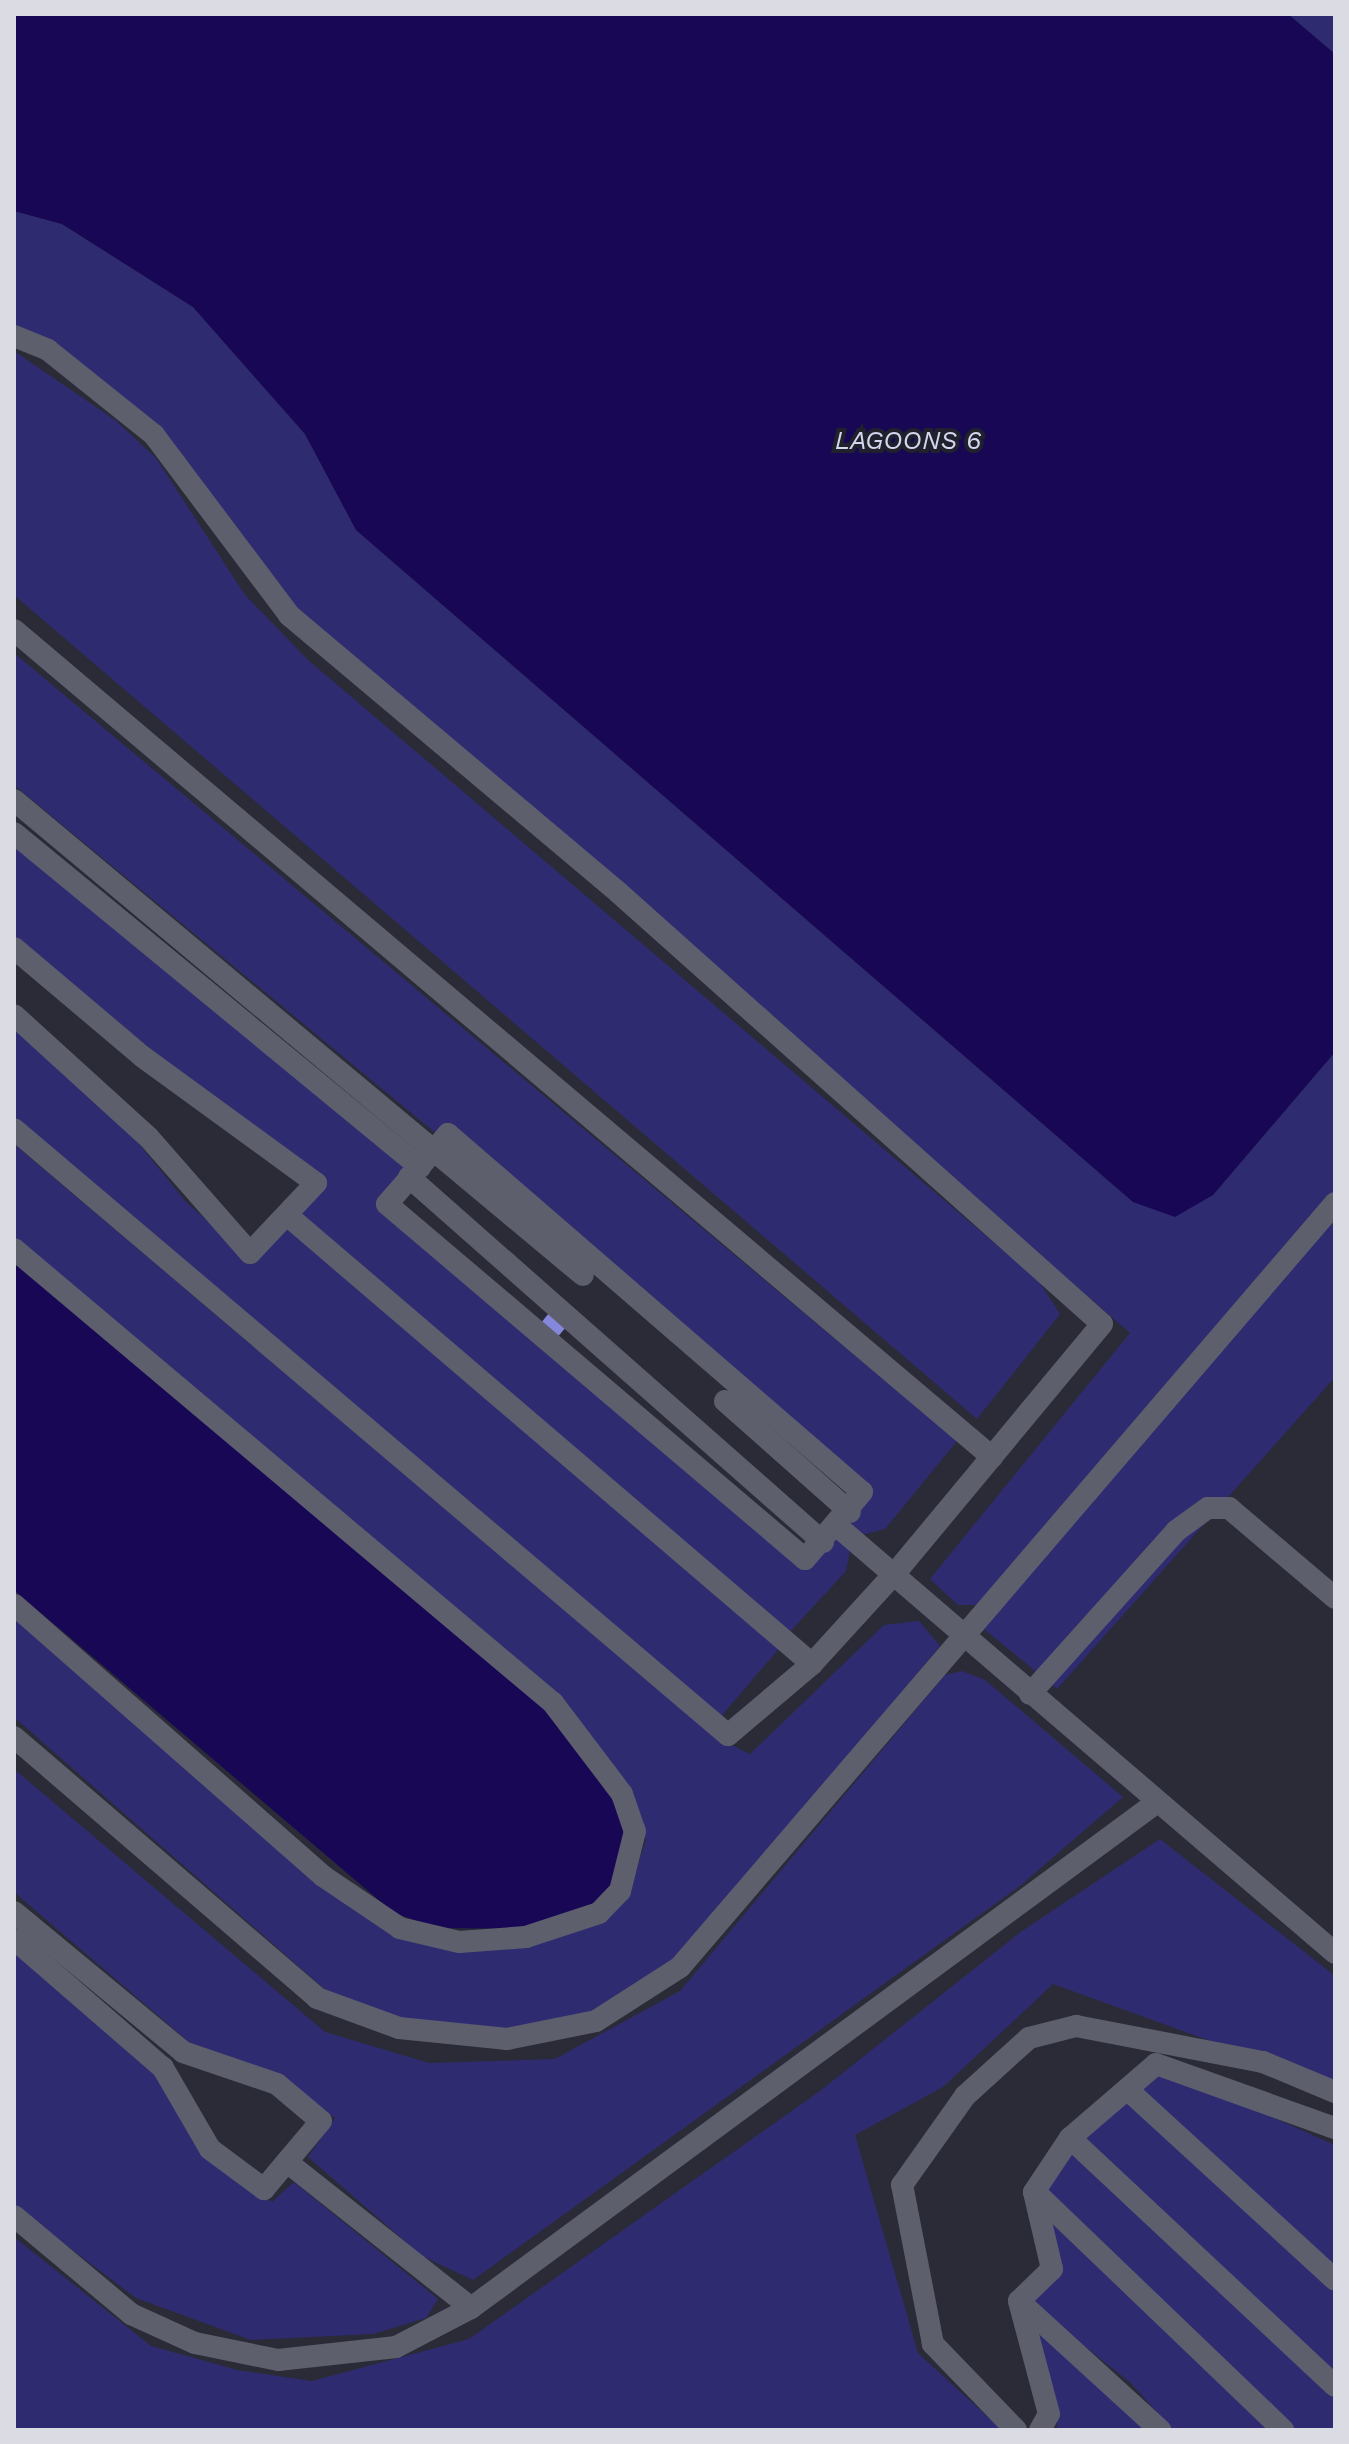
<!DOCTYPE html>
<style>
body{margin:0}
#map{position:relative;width:1349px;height:2444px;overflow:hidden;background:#2a2b37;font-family:"Work Sans",sans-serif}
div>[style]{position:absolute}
.green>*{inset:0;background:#2f2b71}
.water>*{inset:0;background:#180754}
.building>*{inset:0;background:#8487db}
.service>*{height:22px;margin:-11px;padding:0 11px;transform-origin:11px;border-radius:11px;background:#5d5f6d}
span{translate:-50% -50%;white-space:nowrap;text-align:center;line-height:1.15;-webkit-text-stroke:8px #20212d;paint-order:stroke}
.water-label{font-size:26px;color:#d3d6ec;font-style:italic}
.frame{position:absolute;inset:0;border:16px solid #dadbe3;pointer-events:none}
</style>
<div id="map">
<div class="green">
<div style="clip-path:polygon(1288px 14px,1335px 14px,1335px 54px)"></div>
<div style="clip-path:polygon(14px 211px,62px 224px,193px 307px,305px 434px,356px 530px,1133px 1202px,1213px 1195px,1335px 1052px,1335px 1201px,980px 1605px,958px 1605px,930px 1579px,1130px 1333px,294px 608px,158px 430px,14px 332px)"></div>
<div style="clip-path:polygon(14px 351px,115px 420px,156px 458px,245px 595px,308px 660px,1038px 1280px,1060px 1314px,977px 1419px,14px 595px)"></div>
<div style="clip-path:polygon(14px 653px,957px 1441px,885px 1529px,858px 1536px,845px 1526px,873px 1494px,14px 785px)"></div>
<div style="clip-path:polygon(14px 841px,415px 1167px,382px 1205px,800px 1569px,837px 1535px,851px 1545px,846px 1571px,788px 1634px,292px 1215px,320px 1184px,14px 940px)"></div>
<div style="clip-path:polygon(14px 1026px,105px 1102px,186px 1202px,255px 1263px,289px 1224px,782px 1645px,718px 1720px,14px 1117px)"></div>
<div style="clip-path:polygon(14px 1144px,715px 1737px,750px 1754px,884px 1625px,919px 1621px,940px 1646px,687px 1952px,624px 1996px,573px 2019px,515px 2031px,396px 2019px,329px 1993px,14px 1717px,14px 1616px,319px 1883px,460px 1945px,636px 1871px,646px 1840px,626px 1786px,317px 1495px,14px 1236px)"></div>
<div style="clip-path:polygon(1335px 1216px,1335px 1377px,1057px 1689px,979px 1625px)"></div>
<div style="clip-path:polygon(962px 1671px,985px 1680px,1123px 1797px,1021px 1885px,473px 2280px,422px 2256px,308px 2157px,335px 2118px,280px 2076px,189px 2042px,14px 1892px,14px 1769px,325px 2032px,429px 2063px,555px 2059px,680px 1991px,945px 1675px)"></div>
<div style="clip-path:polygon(1160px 1839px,1335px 1976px,1335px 2086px,1053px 1984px,943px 2087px,855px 2135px,918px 2353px,1002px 2430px,14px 2430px,14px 2237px,151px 2346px,237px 2370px,312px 2381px,469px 2339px,820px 2091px,1022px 1931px)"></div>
<div style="clip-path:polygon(14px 1950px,158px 2073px,205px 2155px,272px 2202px,294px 2182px,438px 2299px,426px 2318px,373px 2334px,251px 2340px,136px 2298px,14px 2206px)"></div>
<div style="clip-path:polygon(1156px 2066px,1335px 2145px,1335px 2273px,1131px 2089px)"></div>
<div style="clip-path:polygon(1129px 2093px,1335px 2287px,1335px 2376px,1075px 2138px)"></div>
<div style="clip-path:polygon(1071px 2142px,1335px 2395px,1335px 2430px,1295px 2430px,1276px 2416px,1039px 2192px)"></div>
<div style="clip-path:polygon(1038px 2199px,1276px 2430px,1173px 2430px,1131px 2383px,1031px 2304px,1054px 2270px)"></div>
<div style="clip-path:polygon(1030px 2314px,1151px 2430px,1058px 2430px)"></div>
</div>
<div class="water">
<div style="clip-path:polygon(14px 14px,1288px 14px,1335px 54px,1335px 1052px,1213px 1195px,1175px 1217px,1133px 1202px,356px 530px,305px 434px,193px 307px,62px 224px,14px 211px)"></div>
<div style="clip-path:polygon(14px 1252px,550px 1705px,613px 1787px,630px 1831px,622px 1870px,603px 1901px,530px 1929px,437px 1928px,394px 1913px,14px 1590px)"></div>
</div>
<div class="building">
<div style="clip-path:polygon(554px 1307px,571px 1321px,556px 1339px,540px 1324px)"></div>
</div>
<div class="service">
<div style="left:14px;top:336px;width:37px;rotate:22deg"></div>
<div style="left:48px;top:350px;width:136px;rotate:38.7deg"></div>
<div style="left:154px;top:435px;width:225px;rotate:53.1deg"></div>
<div style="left:289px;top:615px;width:431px;rotate:40.1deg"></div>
<div style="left:619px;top:893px;width:647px;rotate:41.74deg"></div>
<div style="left:1102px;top:1324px;width:324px;rotate:129.7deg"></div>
<div style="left:895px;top:1573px;width:123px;rotate:132.4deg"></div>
<div style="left:812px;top:1664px;width:110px;rotate:139.8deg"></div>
<div style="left:728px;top:1735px;width:936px;rotate:-139.68deg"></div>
<div style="left:14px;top:630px;width:1281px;rotate:40.22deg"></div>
<div style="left:14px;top:800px;width:741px;rotate:39.86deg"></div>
<div style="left:14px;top:833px;width:526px;rotate:39.44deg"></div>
<div style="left:14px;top:948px;width:169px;rotate:40.2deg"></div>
<div style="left:143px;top:1057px;width:214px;rotate:36.1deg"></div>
<div style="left:316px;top:1183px;width:96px;rotate:133.3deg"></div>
<div style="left:250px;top:1253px;width:154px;rotate:-131.3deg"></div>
<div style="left:148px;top:1137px;width:181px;rotate:-137.7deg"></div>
<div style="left:448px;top:1134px;width:547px;rotate:40.85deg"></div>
<div style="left:862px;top:1492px;width:88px;rotate:130.4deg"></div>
<div style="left:805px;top:1559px;width:548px;rotate:-139.66deg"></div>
<div style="left:387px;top:1204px;width:93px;rotate:-48.9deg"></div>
<div style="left:409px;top:1177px;width:552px;rotate:41.4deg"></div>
<div style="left:287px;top:1215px;width:691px;rotate:40.54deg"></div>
<div style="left:14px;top:1249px;width:705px;rotate:40.11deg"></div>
<div style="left:553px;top:1703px;width:114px;rotate:52.8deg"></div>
<div style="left:622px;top:1794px;width:39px;rotate:71deg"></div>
<div style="left:635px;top:1831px;width:62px;rotate:104deg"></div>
<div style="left:620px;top:1891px;width:30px;rotate:134deg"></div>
<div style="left:599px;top:1913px;width:77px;rotate:161.8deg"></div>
<div style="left:526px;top:1937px;width:67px;rotate:175.7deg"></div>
<div style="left:459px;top:1942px;width:61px;rotate:-166.7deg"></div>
<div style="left:400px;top:1928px;width:93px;rotate:-146deg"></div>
<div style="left:323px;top:1876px;width:411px;rotate:-138.7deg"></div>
<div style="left:725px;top:1401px;width:167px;rotate:41.6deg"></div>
<div style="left:837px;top:1526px;width:656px;rotate:40.61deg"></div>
<div style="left:1030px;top:1694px;width:219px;rotate:-48.1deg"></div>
<div style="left:1176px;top:1531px;width:39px;rotate:-36deg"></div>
<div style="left:1208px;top:1508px;width:21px"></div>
<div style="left:1229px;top:1508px;width:139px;rotate:40.3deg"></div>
<div style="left:14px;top:1737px;width:400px;rotate:40.7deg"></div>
<div style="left:317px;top:1998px;width:87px;rotate:20.1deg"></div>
<div style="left:399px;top:2028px;width:109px;rotate:5.8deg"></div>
<div style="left:507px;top:2039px;width:91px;rotate:-11.4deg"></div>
<div style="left:596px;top:2021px;width:100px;rotate:-32.7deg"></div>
<div style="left:680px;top:1967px;width:1006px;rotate:-49.39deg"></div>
<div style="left:14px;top:1912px;width:219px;rotate:39.6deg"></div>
<div style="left:183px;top:2052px;width:99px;rotate:18.8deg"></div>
<div style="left:277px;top:2084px;width:57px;rotate:40.1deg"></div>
<div style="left:321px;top:2121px;width:89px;rotate:130deg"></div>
<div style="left:264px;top:2189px;width:67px;rotate:-143.5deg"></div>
<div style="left:210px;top:2149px;width:94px;rotate:-120.1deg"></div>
<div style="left:163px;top:2068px;width:197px;rotate:-139.1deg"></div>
<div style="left:1128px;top:2090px;width:281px;rotate:42.5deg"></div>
<div style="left:1070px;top:2138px;width:363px;rotate:43.1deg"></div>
<div style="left:287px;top:2162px;width:235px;rotate:38.4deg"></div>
<div style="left:1035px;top:2192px;width:344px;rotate:43.8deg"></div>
<div style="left:14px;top:2216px;width:153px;rotate:39.9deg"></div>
<div style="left:131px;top:2314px;width:70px;rotate:24.4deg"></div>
<div style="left:195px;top:2343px;width:85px;rotate:11.6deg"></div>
<div style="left:278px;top:2360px;width:119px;rotate:-6.3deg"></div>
<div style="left:396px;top:2347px;width:85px;rotate:-27.5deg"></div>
<div style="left:471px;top:2308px;width:852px;rotate:-36.41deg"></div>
<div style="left:1020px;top:2302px;width:190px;rotate:42.4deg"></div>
<div style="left:1016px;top:2430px;width:120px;rotate:-134deg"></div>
<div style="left:933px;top:2344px;width:162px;rotate:-101deg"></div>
<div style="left:902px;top:2185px;width:109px;rotate:-54.7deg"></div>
<div style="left:965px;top:2096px;width:86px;rotate:-42.2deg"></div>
<div style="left:1029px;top:2038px;width:49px;rotate:-14.3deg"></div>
<div style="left:1076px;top:2026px;width:190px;rotate:10.9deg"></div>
<div style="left:1263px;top:2062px;width:78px;rotate:22.6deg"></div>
<div style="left:1040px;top:2430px;width:18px;rotate:-61deg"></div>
<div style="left:1049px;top:2414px;width:117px;rotate:-104.9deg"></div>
<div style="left:1019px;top:2301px;width:46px;rotate:-44.1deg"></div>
<div style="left:1052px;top:2269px;width:79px;rotate:-103.2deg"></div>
<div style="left:1034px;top:2192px;width:65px;rotate:-56.3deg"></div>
<div style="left:1070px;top:2138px;width:113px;rotate:-40.7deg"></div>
<div style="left:1156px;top:2064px;width:190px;rotate:19.7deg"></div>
</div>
<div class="water-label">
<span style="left:908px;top:441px">LAGOONS 6</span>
</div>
<div class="frame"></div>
</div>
